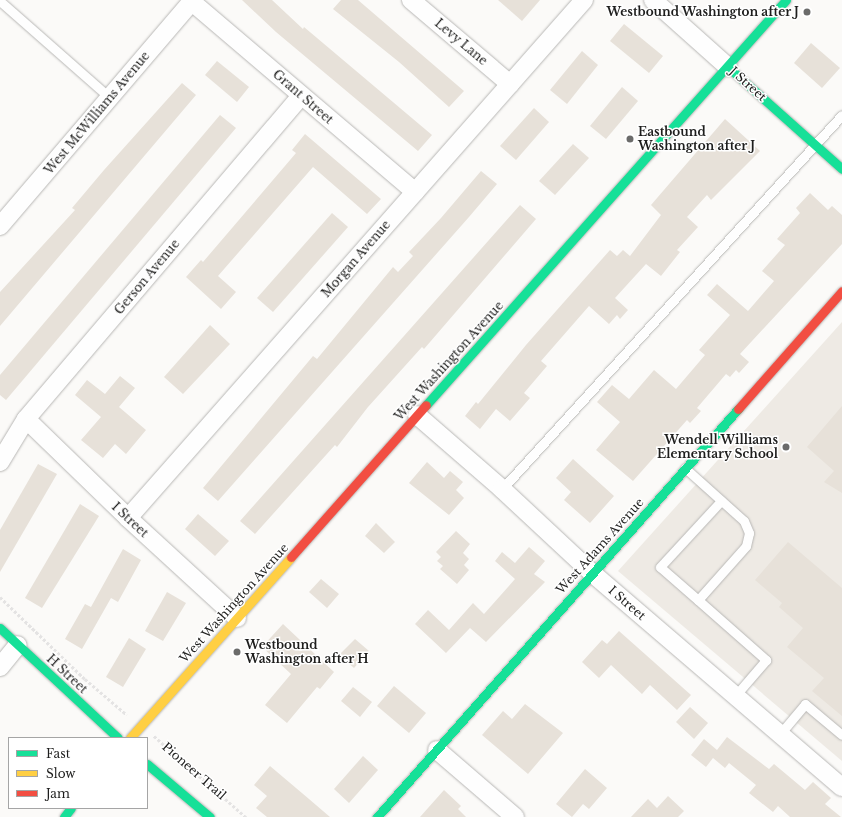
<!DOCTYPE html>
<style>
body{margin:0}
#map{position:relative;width:842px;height:817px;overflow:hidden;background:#fbfaf8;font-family:"Libre Baskerville",serif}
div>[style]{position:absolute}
.built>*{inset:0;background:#eeeae4}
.building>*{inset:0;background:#e7e1d9}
.path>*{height:2.5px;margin-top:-1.25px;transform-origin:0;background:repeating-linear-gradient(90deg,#e4e3e3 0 3px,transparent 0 5px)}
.roads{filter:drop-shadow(0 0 1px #b8b7b5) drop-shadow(0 0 1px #b8b7b5)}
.lane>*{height:9px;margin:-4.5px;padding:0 4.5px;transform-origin:4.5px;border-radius:4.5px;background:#fefefe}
.street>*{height:18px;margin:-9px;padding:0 9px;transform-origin:9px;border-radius:9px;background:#fefefe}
.fast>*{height:9px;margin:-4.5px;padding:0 4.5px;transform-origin:4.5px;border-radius:4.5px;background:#16e098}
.slow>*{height:9px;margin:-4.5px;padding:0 4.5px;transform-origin:4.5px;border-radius:4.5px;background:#ffcf43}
.jam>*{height:9px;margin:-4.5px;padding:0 4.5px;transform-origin:4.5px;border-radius:4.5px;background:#f24e42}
.dots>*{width:11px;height:11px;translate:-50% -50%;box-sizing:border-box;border:2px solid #fff;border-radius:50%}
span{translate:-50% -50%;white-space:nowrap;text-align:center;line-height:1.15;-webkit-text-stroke:3px #fff;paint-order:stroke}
.poi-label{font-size:12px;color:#1e1e1d;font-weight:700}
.right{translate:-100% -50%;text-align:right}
.left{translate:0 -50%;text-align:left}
.street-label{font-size:12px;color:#1e1e1d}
.legend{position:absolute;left:8px;top:737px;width:140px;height:72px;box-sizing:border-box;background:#fff;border:1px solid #a5a5a5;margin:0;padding:5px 7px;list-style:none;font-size:12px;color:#1e1e1d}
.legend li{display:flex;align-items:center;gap:8px;height:20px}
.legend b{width:20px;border:1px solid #a5a5a5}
</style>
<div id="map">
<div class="built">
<div style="clip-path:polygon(842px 322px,842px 761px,618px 571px)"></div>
</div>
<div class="building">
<div style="clip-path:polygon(242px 0,272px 0,303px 29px,304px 27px,432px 135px,418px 151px,276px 32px)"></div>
<div style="clip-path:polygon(341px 0,358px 0,464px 91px,449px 107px,399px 62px,333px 9px)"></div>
<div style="clip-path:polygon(498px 0,540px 0,522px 21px)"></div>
<div style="clip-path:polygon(624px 24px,663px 56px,649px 73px,610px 41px)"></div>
<div style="clip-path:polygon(811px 43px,840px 68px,822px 88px,794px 63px)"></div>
<div style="clip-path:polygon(582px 51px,598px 65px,567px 104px,550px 90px)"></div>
<div style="clip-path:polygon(217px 61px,249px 87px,237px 102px,205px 75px)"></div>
<div style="clip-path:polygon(182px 83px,196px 95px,0 326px,0 292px,75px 210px,72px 208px,104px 170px)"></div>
<div style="clip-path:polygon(622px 87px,638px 101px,606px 139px,590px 126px)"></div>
<div style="clip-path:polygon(534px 108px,549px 122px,516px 160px,500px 146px)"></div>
<div style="clip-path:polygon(220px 115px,236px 128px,6px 400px,0 395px,0 375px)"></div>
<div style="clip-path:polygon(725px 119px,760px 151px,711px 200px,707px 195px,687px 217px,698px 227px,677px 250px,680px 252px,661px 276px,646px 264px,615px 298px,628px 310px,620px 319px,617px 315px,609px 324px,589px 306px,541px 361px,547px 366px,524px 393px,530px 398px,510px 421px,496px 409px,480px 429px,465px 416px,476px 402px,478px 404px,526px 345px,610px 250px,617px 256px,623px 250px,630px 256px,661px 215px,651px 205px)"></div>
<div style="clip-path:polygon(305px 134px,381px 199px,367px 214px,313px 167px,218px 276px,236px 292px,221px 309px,186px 277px,201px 260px,203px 262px,296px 153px,292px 150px)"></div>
<div style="clip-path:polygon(573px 144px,589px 158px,555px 195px,539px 181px)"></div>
<div style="clip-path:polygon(481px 171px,497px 184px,469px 217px,218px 501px,203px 488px,313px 356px,317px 359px,393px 267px,398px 272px,413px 256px,409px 252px,441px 218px)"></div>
<div style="clip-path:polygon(810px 193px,828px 210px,832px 206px,842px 215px,842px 244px,740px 354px,749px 362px,739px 373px,736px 370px,730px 377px,726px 374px,697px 408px,701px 411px,690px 423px,687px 420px,633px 481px,596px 450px,620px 422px,597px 402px,612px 385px,629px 399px,654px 370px,676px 389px,705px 355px,699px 350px,730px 315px,707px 295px,717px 284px,748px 311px,774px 281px,762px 271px,785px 245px,777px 239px,800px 213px,796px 208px)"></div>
<div style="clip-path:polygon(520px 205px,536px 219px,424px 349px,422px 347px,368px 407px,337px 447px,335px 445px,255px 534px,240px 521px)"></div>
<div style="clip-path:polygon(332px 213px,348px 227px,273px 312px,257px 298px)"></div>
<div style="clip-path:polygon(210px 325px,230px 344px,183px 394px,164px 377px)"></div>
<div style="clip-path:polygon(120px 376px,135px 388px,119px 407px,146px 430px,126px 454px,115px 444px,103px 458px,81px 440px,101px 417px,75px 395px,87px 380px,105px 394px)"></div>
<div style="clip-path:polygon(842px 406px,842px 493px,824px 482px,834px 471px,807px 447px)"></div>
<div style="clip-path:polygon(573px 459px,614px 496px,590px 523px,564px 500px,571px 492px,556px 478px)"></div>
<div style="clip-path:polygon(427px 462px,444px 478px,450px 471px,463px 482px,456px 490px,464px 498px,449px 515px,409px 483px)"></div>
<div style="clip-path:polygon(38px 464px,57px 474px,0 572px,0 530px)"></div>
<div style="clip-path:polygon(80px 504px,99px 516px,42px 608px,25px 598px)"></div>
<div style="clip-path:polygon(198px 514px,229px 541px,215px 556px,185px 529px)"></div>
<div style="clip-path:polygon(376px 523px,395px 542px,384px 553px,365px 536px)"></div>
<div style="clip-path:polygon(456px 531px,470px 544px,463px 553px,469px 559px,464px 565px,469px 570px,457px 584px,440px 569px,443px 566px,437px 561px,441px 557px,436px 552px)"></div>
<div style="clip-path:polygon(788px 542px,842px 588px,842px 716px,812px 691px,824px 678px,787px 647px,803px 628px,779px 607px,782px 603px,755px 580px)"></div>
<div style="clip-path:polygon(529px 547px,545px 561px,534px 574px,545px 582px,486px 642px,470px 628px,446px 653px,415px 624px,428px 610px,449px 630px,473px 603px,484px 614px,515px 579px,495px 561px,502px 552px,515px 563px)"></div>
<div style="clip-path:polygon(123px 549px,141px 560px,118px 602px,111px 598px,82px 649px,65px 639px,85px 604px,91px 607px)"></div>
<div style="clip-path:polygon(321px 579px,339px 594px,327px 608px,309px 592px)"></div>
<div style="clip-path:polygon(167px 592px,186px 603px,163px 641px,145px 631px)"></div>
<div style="clip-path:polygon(283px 624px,334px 672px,320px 689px,317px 687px,287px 723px,265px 705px,291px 674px,262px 647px)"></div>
<div style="clip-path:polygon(619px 631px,691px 695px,677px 710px,650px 685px,642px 694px,611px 665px,599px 678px,582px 662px,602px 640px,607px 644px)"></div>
<div style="clip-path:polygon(129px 638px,146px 649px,123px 687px,106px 677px)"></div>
<div style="clip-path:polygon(355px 639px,369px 651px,354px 668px,339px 655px)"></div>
<div style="clip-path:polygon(394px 686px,426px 713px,409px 733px,377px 706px)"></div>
<div style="clip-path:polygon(353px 687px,372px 702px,360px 717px,341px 701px)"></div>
<div style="clip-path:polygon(525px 704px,563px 733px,528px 774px,482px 735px,503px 711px,512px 719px)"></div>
<div style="clip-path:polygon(690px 707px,708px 723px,694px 739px,676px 722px)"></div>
<div style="clip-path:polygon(727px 737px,769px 769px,774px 764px,805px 790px,813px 782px,831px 798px,825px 804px,841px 817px,790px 817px,778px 806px,773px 812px,749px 793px,756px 785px,729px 763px,725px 768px,713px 758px,706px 767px,691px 755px,704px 739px,717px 750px)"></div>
<div style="clip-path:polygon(363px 756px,378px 770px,349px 803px,334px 789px)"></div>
<div style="clip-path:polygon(270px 766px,309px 799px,330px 817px,267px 817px,256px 808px,267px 796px,254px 785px)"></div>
<div style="clip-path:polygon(585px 769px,607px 788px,589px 809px,583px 804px,572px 817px,556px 804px)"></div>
<div style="clip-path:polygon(444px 790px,461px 806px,458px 809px,466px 817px,420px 817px)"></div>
<div style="clip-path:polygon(668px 796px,684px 811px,678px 817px,631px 817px,648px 799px,657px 808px)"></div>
</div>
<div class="path">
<div style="left:0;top:597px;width:118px;rotate:44deg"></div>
<div style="left:85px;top:679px;width:55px;rotate:40.6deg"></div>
<div style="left:154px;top:736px;width:123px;rotate:41.4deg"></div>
</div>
<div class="roads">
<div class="lane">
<div style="left:0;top:1px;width:147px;rotate:41.4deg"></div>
<div style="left:685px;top:468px;width:79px;rotate:41.9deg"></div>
<div style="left:744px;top:521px;width:13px;rotate:67deg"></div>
<div style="left:749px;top:533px;width:13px;rotate:103deg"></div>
<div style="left:746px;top:546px;width:72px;rotate:131.6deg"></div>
<div style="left:698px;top:600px;width:91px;rotate:41.4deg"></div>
<div style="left:766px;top:660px;width:48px;rotate:130.7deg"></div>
<div style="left:502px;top:489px;width:505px;rotate:-47.73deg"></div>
<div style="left:698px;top:600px;width:50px;rotate:-139deg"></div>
<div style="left:660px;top:567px;width:90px;rotate:-47.3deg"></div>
<div style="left:780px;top:734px;width:39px;rotate:-50deg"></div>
<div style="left:805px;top:704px;width:48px;rotate:40deg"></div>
</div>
<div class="street">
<div style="left:411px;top:0;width:130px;rotate:40.3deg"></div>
<div style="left:653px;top:0;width:101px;rotate:41.8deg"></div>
<div style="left:192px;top:2px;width:293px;rotate:40.4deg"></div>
<div style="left:0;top:226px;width:297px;rotate:-49.5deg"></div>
<div style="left:417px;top:415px;width:113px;rotate:41deg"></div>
<div style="left:502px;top:489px;width:123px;rotate:43deg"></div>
<div style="left:592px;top:573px;width:329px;rotate:40.6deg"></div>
<div style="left:26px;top:419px;width:142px;rotate:44.1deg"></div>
<div style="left:128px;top:518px;width:148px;rotate:42.5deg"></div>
<div style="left:0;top:462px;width:50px;rotate:-58.8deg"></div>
<div style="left:26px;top:419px;width:424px;rotate:-49.6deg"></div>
<div style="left:128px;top:518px;width:690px;rotate:-48.64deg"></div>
<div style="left:0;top:667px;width:28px;rotate:-51deg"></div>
<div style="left:437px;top:750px;width:103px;rotate:40.7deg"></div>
</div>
<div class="fast">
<div style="left:728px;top:67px;width:153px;rotate:41.8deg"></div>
<div style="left:426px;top:405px;width:542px;rotate:-48.37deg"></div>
<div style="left:0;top:628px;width:161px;rotate:43deg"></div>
<div style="left:147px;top:764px;width:82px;rotate:40.1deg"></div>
<div style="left:64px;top:817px;width:11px;rotate:-52deg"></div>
<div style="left:377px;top:817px;width:545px;rotate:-48.5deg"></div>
</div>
<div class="slow">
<div style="left:130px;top:738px;width:242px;rotate:-48.3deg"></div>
</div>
<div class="jam">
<div style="left:738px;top:409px;width:157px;rotate:-48.6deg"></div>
<div style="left:291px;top:557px;width:203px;rotate:-48.4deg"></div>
</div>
</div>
<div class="dots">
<div style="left:807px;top:12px;background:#6b6b6a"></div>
<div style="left:630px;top:139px;background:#6b6b6a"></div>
<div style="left:786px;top:447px;background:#6b6b6a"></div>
<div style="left:237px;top:652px;background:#6b6b6a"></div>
</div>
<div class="poi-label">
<span class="right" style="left:799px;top:12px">Westbound Washington after J</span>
<span class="left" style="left:638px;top:139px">Eastbound<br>Washington after J</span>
<span class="right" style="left:778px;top:447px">Wendell Williams<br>Elementary School</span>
<span class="left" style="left:245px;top:652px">Westbound<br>Washington after H</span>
</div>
<div class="street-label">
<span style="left:461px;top:42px;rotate:40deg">Levy Lane</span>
<span style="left:748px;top:84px;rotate:42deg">J Street</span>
<span style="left:303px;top:97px;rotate:41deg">Grant Street</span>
<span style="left:97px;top:113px;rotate:-50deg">West McWilliams Avenue</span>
<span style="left:356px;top:259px;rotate:-49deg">Morgan Avenue</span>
<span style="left:147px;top:277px;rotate:-50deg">Gerson Avenue</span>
<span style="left:449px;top:361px;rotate:-48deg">West Washington Avenue</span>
<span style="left:130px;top:520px;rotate:43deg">I Street</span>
<span style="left:600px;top:546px;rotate:-48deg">West Adams Avenue</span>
<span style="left:234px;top:603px;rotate:-48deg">West Washington Avenue</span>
<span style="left:627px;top:603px;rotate:41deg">I Street</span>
<span style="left:67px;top:674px;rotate:43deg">H Street</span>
<span style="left:194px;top:771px;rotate:41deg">Pioneer Trail</span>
</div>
<ul class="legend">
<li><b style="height:5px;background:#16e098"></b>Fast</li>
<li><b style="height:5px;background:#ffcf43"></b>Slow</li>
<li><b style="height:5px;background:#f24e42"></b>Jam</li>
</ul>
</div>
